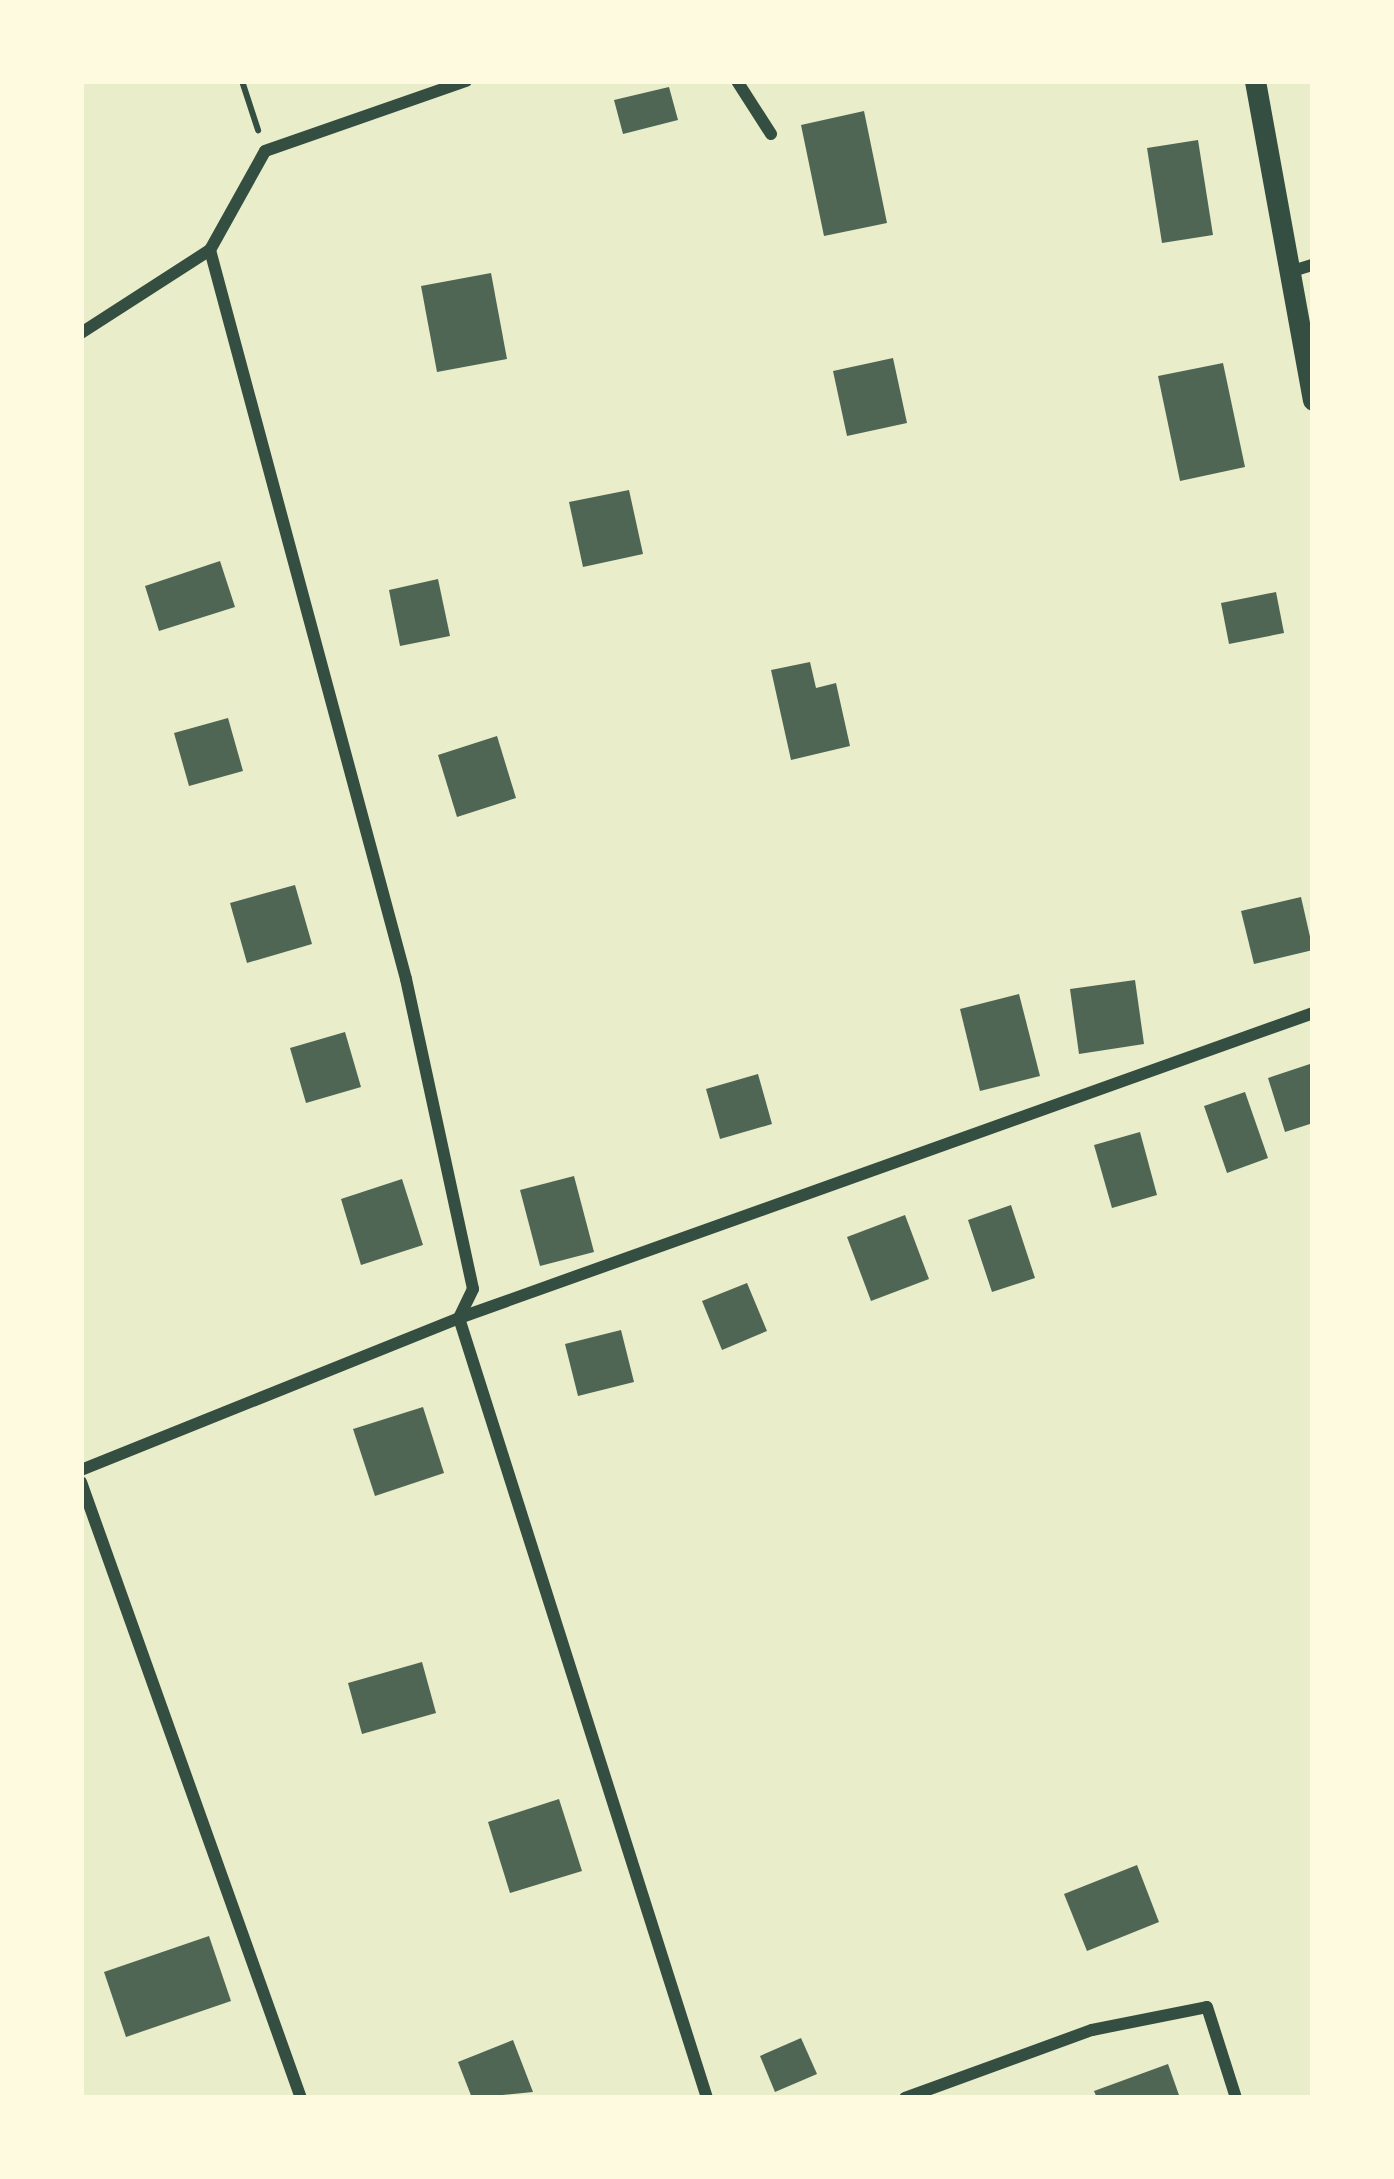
<!DOCTYPE html>
<style>
body{margin:0}
#map{position:relative;width:1394px;height:2179px;overflow:hidden;background:#e9edc9;font-family:Arial,sans-serif}
div>[style]{position:absolute}
.building>*{inset:0;background:#4f6655}
.path>*{height:6px;margin:-3px;padding:0 3px;transform-origin:3px;border-radius:3px;background:#344e41}
.minor>*{height:12px;margin:-6px;padding:0 6px;transform-origin:6px;border-radius:6px;background:#344e41}
.tertiary>*{height:21px;margin:-10.5px;padding:0 10.5px;transform-origin:10.5px;border-radius:10.5px;background:#344e41}
span{translate:-50% -50%;white-space:nowrap;text-align:center;line-height:1.15;-webkit-text-stroke:10px #fefae0;paint-order:stroke}
.frame{position:absolute;inset:0;border:84px solid #fefae0;pointer-events:none}
</style>
<div id="map">
<div class="building">
<div style="clip-path:polygon(669px 87px,678px 120px,623px 134px,614px 100px)"></div>
<div style="clip-path:polygon(864px 111px,887px 223px,824px 236px,801px 125px)"></div>
<div style="clip-path:polygon(1198px 140px,1213px 235px,1162px 243px,1147px 148px)"></div>
<div style="clip-path:polygon(491px 273px,507px 359px,437px 372px,421px 286px)"></div>
<div style="clip-path:polygon(893px 358px,907px 423px,847px 436px,833px 371px)"></div>
<div style="clip-path:polygon(1223px 363px,1245px 467px,1180px 481px,1158px 376px)"></div>
<div style="clip-path:polygon(629px 490px,643px 554px,583px 567px,569px 502px)"></div>
<div style="clip-path:polygon(220px 561px,235px 607px,159px 631px,145px 586px)"></div>
<div style="clip-path:polygon(438px 579px,450px 636px,400px 646px,389px 590px)"></div>
<div style="clip-path:polygon(1276px 592px,1284px 633px,1229px 644px,1221px 603px)"></div>
<div style="clip-path:polygon(810px 662px,816px 688px,836px 683px,850px 746px,791px 760px,771px 670px)"></div>
<div style="clip-path:polygon(228px 718px,243px 771px,189px 786px,174px 733px)"></div>
<div style="clip-path:polygon(497px 736px,516px 798px,457px 817px,438px 755px)"></div>
<div style="clip-path:polygon(295px 885px,312px 944px,247px 963px,230px 903px)"></div>
<div style="clip-path:polygon(1301px 897px,1313px 950px,1254px 964px,1241px 911px)"></div>
<div style="clip-path:polygon(1135px 980px,1144px 1044px,1079px 1054px,1070px 989px)"></div>
<div style="clip-path:polygon(1019px 994px,1040px 1076px,980px 1091px,960px 1009px)"></div>
<div style="clip-path:polygon(345px 1032px,361px 1087px,306px 1103px,290px 1048px)"></div>
<div style="clip-path:polygon(1313px 1063px,1313px 1123px,1285px 1132px,1268px 1078px)"></div>
<div style="clip-path:polygon(758px 1074px,772px 1124px,720px 1139px,706px 1089px)"></div>
<div style="clip-path:polygon(1245px 1092px,1268px 1158px,1227px 1173px,1204px 1106px)"></div>
<div style="clip-path:polygon(1140px 1132px,1157px 1195px,1112px 1208px,1094px 1145px)"></div>
<div style="clip-path:polygon(574px 1176px,594px 1252px,540px 1266px,520px 1190px)"></div>
<div style="clip-path:polygon(402px 1179px,423px 1245px,361px 1265px,341px 1199px)"></div>
<div style="clip-path:polygon(1011px 1205px,1035px 1278px,992px 1292px,968px 1220px)"></div>
<div style="clip-path:polygon(905px 1215px,929px 1279px,871px 1301px,847px 1237px)"></div>
<div style="clip-path:polygon(747px 1283px,767px 1331px,722px 1350px,702px 1301px)"></div>
<div style="clip-path:polygon(621px 1330px,634px 1382px,578px 1396px,565px 1344px)"></div>
<div style="clip-path:polygon(423px 1407px,444px 1473px,375px 1496px,353px 1429px)"></div>
<div style="clip-path:polygon(422px 1662px,436px 1713px,362px 1734px,348px 1683px)"></div>
<div style="clip-path:polygon(559px 1799px,582px 1871px,510px 1893px,488px 1822px)"></div>
<div style="clip-path:polygon(1137px 1865px,1159px 1922px,1087px 1951px,1064px 1894px)"></div>
<div style="clip-path:polygon(209px 1936px,231px 2001px,126px 2037px,104px 1972px)"></div>
<div style="clip-path:polygon(801px 2038px,817px 2074px,775px 2092px,760px 2056px)"></div>
<div style="clip-path:polygon(513px 2040px,533px 2092px,472px 2098px,458px 2062px)"></div>
<div style="clip-path:polygon(1168px 2064px,1180px 2098px,1097px 2098px,1094px 2091px)"></div>
</div>
<div class="path">
<div style="left:242px;top:81px;width:52px;rotate:71.9deg"></div>
</div>
<div class="minor">
<div style="left:737px;top:81px;width:63px;rotate:57.3deg"></div>
<div style="left:210px;top:250px;width:755px;rotate:74.95deg"></div>
<div style="left:406px;top:979px;width:317px;rotate:77.8deg"></div>
<div style="left:473px;top:1289px;width:32px;rotate:116deg"></div>
<div style="left:459px;top:1318px;width:818px;rotate:72.36deg"></div>
<div style="left:1286px;top:273px;width:28px;rotate:-17deg"></div>
<div style="left:81px;top:333px;width:153px;rotate:-32.8deg"></div>
<div style="left:210px;top:250px;width:113px;rotate:-60.9deg"></div>
<div style="left:265px;top:151px;width:213px;rotate:-19.2deg"></div>
<div style="left:81px;top:1470px;width:407px;rotate:-21.9deg"></div>
<div style="left:459px;top:1318px;width:907px;rotate:-19.65deg"></div>
<div style="left:81px;top:1482px;width:654px;rotate:70.35deg"></div>
<div style="left:905px;top:2098px;width:199px;rotate:-20deg"></div>
<div style="left:1092px;top:2030px;width:117px;rotate:-11.3deg"></div>
<div style="left:1207px;top:2007px;width:96px;rotate:72.3deg"></div>
</div>
<div class="tertiary">
<div style="left:1255px;top:81px;width:324px;rotate:79.7deg"></div>
</div>
<div class="frame"></div>
</div>
